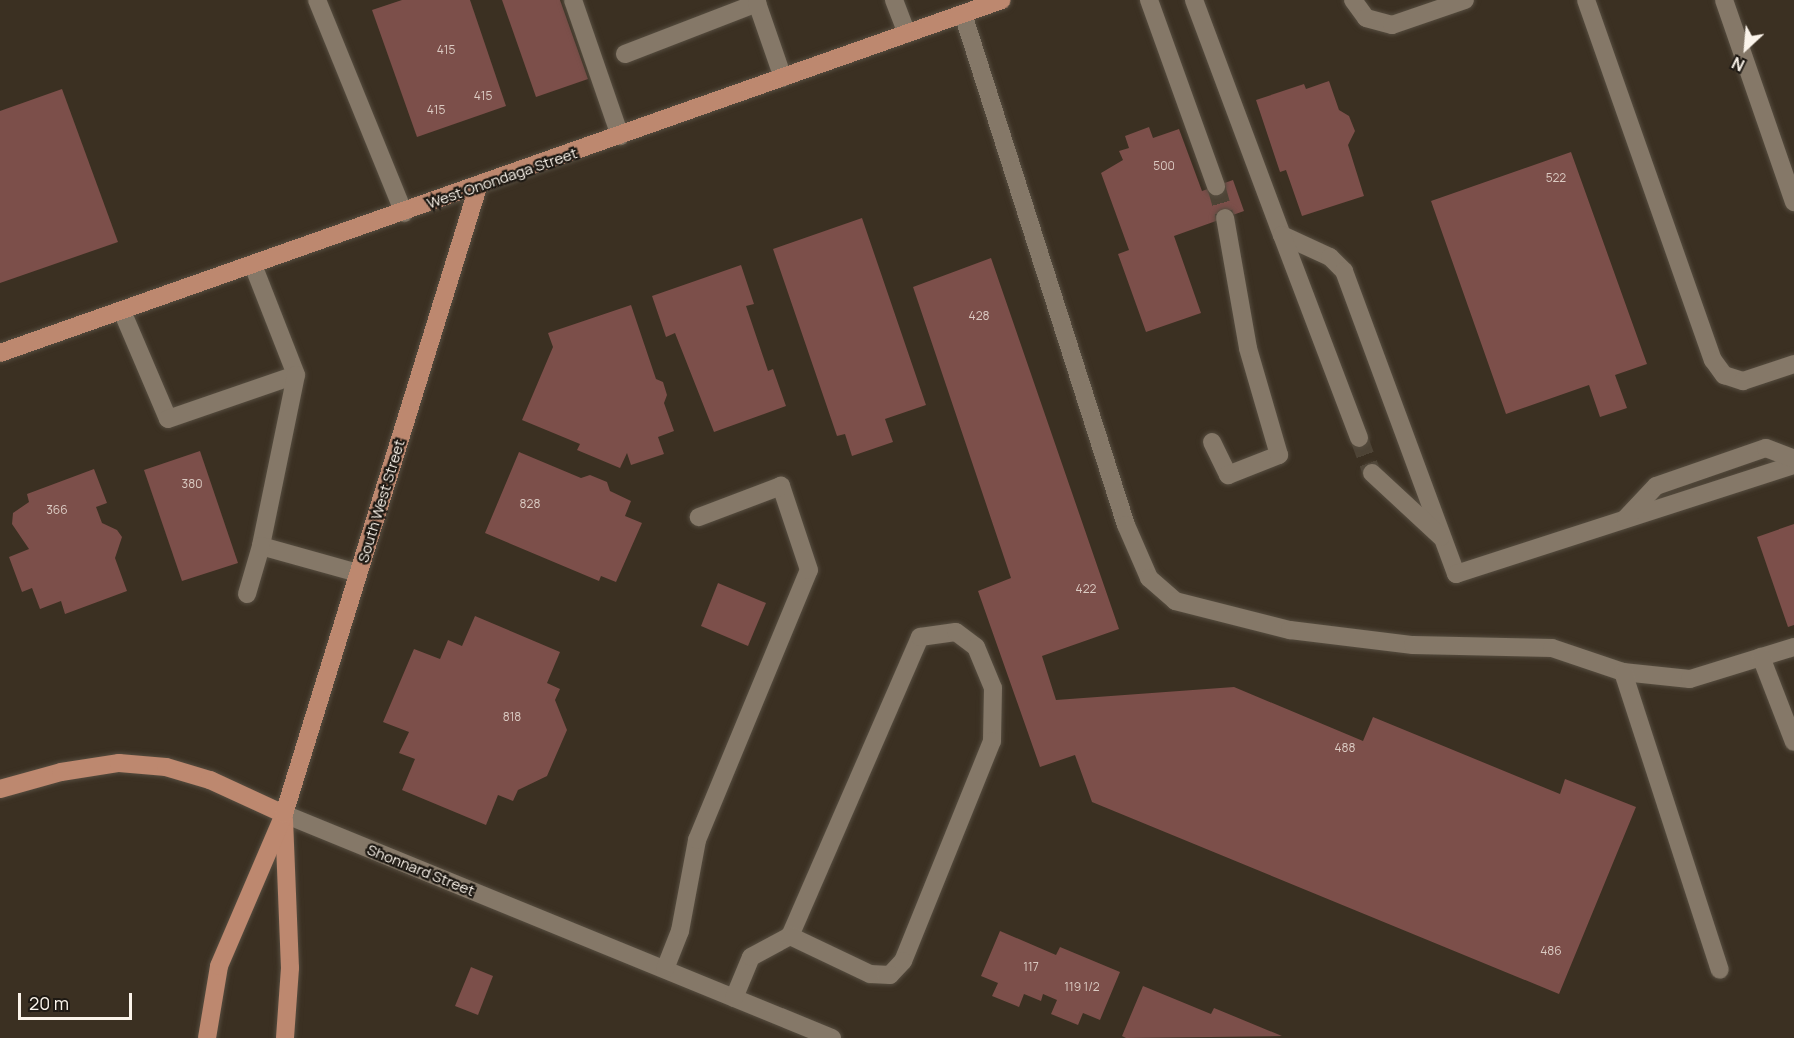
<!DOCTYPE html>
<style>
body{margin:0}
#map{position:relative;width:1794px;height:1038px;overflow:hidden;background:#3b3022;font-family:Manrope,sans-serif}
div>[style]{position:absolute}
.building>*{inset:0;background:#7c4f4a}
.minor-tunnel>*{height:18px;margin-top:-9px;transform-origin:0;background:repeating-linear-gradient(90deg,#4e4436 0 18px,transparent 0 27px)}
.roads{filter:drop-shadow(0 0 2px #564d40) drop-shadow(0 0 2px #564d40)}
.minor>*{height:18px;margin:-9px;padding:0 9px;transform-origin:9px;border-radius:9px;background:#857868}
.major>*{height:18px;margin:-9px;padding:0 9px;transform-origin:9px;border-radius:9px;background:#bd886f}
span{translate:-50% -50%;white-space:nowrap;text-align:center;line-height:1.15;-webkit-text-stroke:4.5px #1e1913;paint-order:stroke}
.number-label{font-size:12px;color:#dbcbc3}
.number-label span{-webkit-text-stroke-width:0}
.street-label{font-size:15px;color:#fbf4eb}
.north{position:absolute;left:1716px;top:18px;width:60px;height:60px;-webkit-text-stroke:4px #1e1913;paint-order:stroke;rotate:206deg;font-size:16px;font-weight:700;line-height:24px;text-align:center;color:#fbf4eb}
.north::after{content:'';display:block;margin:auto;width:21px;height:27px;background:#fbf4eb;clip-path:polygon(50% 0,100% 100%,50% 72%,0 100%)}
.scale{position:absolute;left:18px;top:993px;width:114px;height:27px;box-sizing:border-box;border:3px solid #fbf4eb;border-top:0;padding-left:8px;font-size:18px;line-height:21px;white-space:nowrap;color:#fbf4eb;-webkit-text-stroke:4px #1e1913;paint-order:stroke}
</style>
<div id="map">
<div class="building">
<div style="clip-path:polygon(402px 0,470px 0,506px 106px,417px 137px,372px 10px)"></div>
<div style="clip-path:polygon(502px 0,560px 0,588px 79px,536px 97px)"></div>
<div style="clip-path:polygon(1329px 81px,1339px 110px,1349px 116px,1355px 131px,1348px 145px,1364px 196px,1302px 216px,1286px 170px,1280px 172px,1256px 100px,1304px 84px,1306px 89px)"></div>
<div style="clip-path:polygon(62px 89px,118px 242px,0 283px,0 111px)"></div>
<div style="clip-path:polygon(1149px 127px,1153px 138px,1179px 129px,1202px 191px,1233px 180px,1244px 211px,1174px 236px,1201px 313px,1146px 332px,1118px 254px,1129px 250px,1101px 173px,1123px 160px,1119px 151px,1129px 148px,1125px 136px)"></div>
<div style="clip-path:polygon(1571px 152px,1647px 364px,1615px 375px,1627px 408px,1600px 417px,1589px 385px,1506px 414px,1431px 201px)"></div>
<div style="clip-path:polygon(862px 218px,926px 405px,885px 419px,893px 442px,852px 456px,845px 434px,837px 436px,773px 249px)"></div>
<div style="clip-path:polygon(991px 258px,1119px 629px,1042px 656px,1056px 700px,1234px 687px,1363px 741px,1373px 717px,1560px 794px,1565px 779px,1636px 807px,1559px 994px,1092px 802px,1075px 755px,1040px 767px,978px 591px,1011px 578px,913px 287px)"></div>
<div style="clip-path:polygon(741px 265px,754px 304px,746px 306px,768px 371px,773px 369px,786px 406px,714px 432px,675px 333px,666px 337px,652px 296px)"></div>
<div style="clip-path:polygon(631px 305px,656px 379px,663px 382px,667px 395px,664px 403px,674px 431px,658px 437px,664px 454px,631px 465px,627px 453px,620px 468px,577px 450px,580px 444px,522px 420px,553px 347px,548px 333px)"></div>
<div style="clip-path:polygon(200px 451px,238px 563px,182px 581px,144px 470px)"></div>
<div style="clip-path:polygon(519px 452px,581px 478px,590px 475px,607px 482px,610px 491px,631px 501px,625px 516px,642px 523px,616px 582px,601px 576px,599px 581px,485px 533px)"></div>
<div style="clip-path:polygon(94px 469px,107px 503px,96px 507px,102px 523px,117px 530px,122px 537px,115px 558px,127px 591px,65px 614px,61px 601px,40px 609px,32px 588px,22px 592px,9px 557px,29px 549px,12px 524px,13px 513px,29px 502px,27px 494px)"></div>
<div style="clip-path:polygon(1794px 524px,1794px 625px,1788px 627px,1757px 537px)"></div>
<div style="clip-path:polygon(718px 583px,766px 603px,748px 646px,701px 626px)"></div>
<div style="clip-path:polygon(475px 616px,560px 652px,547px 683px,560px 689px,555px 700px,567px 730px,547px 776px,518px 790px,513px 801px,498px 795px,486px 825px,402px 790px,415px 759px,399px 753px,409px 732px,383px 722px,414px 649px,440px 659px,448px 640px,462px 646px)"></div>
<div style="clip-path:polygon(1000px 931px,1056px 955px,1060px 947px,1120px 972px,1100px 1020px,1083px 1013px,1078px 1025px,1051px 1014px,1057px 1000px,1043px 994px,1041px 1001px,1024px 994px,1019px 1007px,992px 996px,998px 983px,981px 976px)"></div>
<div style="clip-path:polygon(471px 967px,493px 976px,478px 1015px,455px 1006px)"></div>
<div style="clip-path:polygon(1143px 986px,1211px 1014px,1214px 1008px,1282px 1036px,1126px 1038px,1122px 1036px)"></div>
</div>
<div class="minor-tunnel">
<div style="left:1216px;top:186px;width:33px;rotate:74deg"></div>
<div style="left:1359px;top:438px;width:37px;rotate:70deg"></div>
</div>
<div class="roads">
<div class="minor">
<div style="left:317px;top:0;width:230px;rotate:67.8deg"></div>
<div style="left:573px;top:0;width:144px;rotate:70.9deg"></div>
<div style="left:894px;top:0;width:36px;rotate:69deg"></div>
<div style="left:1149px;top:0;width:198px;rotate:70.2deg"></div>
<div style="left:1194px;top:0;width:251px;rotate:69.5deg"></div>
<div style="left:1282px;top:235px;width:53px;rotate:24.6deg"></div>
<div style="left:1330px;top:257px;width:20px;rotate:45deg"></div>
<div style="left:1344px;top:271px;width:323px;rotate:69.7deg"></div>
<div style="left:1456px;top:574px;width:355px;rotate:-17.9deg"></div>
<div style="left:1353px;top:0;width:22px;rotate:54deg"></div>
<div style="left:1366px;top:18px;width:27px;rotate:15deg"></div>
<div style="left:1392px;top:25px;width:77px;rotate:-18.9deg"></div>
<div style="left:1586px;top:0;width:382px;rotate:70.6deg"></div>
<div style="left:1713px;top:360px;width:19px;rotate:54deg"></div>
<div style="left:1724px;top:375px;width:20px;rotate:18deg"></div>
<div style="left:1743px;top:381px;width:54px;rotate:-18.4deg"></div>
<div style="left:1724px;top:0;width:214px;rotate:70.9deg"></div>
<div style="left:963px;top:14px;width:536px;rotate:72.31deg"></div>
<div style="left:1126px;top:525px;width:58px;rotate:66.5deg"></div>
<div style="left:1149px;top:578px;width:35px;rotate:41deg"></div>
<div style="left:1175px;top:601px;width:119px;rotate:14.2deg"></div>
<div style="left:1290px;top:630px;width:124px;rotate:7deg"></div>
<div style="left:1413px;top:645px;width:139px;rotate:1.2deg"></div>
<div style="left:1552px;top:648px;width:75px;rotate:18.7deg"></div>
<div style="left:1623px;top:672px;width:67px;rotate:6deg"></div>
<div style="left:1690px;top:679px;width:109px;rotate:-17.1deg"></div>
<div style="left:625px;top:54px;width:142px;rotate:-21.1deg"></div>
<div style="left:757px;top:3px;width:79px;rotate:70.9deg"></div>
<div style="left:1282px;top:235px;width:217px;rotate:69.2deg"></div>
<div style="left:253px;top:265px;width:118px;rotate:68.6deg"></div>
<div style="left:122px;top:311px;width:117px;rotate:66.9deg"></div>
<div style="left:168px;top:419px;width:135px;rotate:-19deg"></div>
<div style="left:296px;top:375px;width:175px;rotate:101.6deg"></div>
<div style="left:261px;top:546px;width:101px;rotate:15.6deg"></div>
<div style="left:1212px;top:442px;width:37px;rotate:64deg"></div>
<div style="left:1228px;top:475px;width:55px;rotate:-21.4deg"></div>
<div style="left:1279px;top:455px;width:111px;rotate:-106.2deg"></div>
<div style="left:1248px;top:348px;width:132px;rotate:-100deg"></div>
<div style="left:1372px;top:473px;width:94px;rotate:42.8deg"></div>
<div style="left:1626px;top:518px;width:44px;rotate:-46.8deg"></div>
<div style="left:1656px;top:486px;width:116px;rotate:-19.1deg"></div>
<div style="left:1766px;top:448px;width:30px;rotate:21deg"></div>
<div style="left:247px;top:594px;width:50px;rotate:-73.7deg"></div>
<div style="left:1761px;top:657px;width:91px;rotate:68.8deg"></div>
<div style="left:1623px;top:672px;width:313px;rotate:72deg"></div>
<div style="left:284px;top:814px;width:592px;rotate:22.23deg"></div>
<div style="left:665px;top:969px;width:41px;rotate:-68.5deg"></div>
<div style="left:680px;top:931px;width:93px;rotate:-79.4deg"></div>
<div style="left:697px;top:840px;width:292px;rotate:-67.5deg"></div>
<div style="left:809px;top:570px;width:89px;rotate:-108.4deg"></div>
<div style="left:781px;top:486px;width:88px;rotate:159.3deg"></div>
<div style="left:734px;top:998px;width:44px;rotate:-67.5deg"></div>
<div style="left:751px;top:957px;width:44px;rotate:-28.3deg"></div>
<div style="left:790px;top:936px;width:326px;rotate:-66.5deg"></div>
<div style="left:920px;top:637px;width:36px;rotate:-8deg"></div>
<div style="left:956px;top:632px;width:25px;rotate:37deg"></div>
<div style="left:976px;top:647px;width:44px;rotate:67.5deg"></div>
<div style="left:993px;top:688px;width:53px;rotate:91.1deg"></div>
<div style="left:992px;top:741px;width:237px;rotate:112deg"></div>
<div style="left:903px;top:961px;width:19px;rotate:133deg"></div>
<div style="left:890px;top:975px;width:20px;rotate:-177deg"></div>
<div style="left:870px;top:974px;width:89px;rotate:-154.6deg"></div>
</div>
<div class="major">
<div style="left:0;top:353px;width:1062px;rotate:-19.41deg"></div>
<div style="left:0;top:789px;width:63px;rotate:-15.6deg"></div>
<div style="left:61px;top:772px;width:59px;rotate:-8.8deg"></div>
<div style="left:119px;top:763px;width:47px;rotate:4.9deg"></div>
<div style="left:166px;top:767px;width:46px;rotate:16.5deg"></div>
<div style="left:210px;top:780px;width:81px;rotate:24.7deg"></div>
<div style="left:284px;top:819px;width:149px;rotate:87.7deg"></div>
<div style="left:290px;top:968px;width:70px;rotate:94.1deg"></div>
<div style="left:207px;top:1038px;width:73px;rotate:-80.5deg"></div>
<div style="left:219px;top:966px;width:165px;rotate:-66.8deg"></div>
<div style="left:284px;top:814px;width:656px;rotate:-72.81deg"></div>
</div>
</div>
<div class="number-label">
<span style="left:446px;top:50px">415</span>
<span style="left:483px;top:96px">415</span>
<span style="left:436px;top:110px">415</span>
<span style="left:1164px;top:166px">500</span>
<span style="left:1556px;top:178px">522</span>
<span style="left:979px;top:316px">428</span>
<span style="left:192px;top:484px">380</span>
<span style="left:530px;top:504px">828</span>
<span style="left:57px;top:510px">366</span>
<span style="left:1086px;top:589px">422</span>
<span style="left:512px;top:717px">818</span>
<span style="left:1345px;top:748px">488</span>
<span style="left:1551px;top:951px">486</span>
<span style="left:1031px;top:967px">117</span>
<span style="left:1082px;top:987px">119 1/2</span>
</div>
<div class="street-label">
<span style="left:502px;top:178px;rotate:-19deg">West Onondaga Street</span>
<span style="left:381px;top:501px;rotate:-73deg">South West Street</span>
<span style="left:421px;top:870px;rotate:22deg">Shonnard Street</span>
</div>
<div class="north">N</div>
<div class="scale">20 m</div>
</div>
